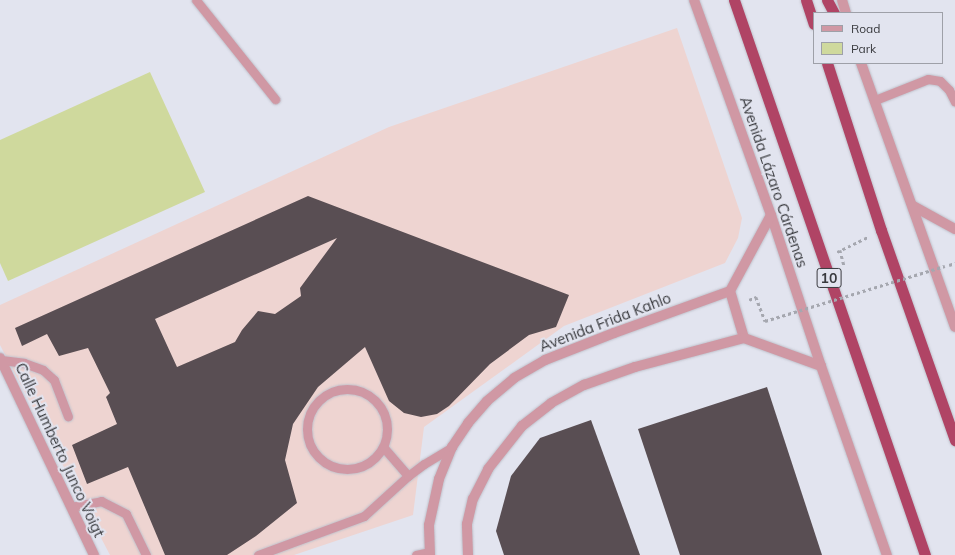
<!DOCTYPE html>
<meta charset="utf-8">
<style>
body{margin:0}
#map{position:relative;width:955px;height:555px;overflow:hidden;background:#e2e4ef;font-family:Mulish,sans-serif}
div>[style]{position:absolute}
.medical>*{inset:0;background:#eed4d1}
.green>*{inset:0;background:#cfd99d}
.building>*{inset:0;background:#594e53}
.path>*{height:2.5px;margin-top:-1.25px;transform-origin:0;background:repeating-linear-gradient(90deg,#a5a7af 0 3px,transparent 0 6px)}
.roads{filter:drop-shadow(0 0 1px #c0c2cc) drop-shadow(0 0 1px #c0c2cc)}
.service>*{height:9px;margin:-4.5px;padding:0 4.5px;transform-origin:4.5px;border-radius:4.5px;background:#d098a4}
.service>.ring{margin:-4.5px;padding:0;box-sizing:content-box;background:none;border:9px solid #d098a4;border-radius:50%}
.minor>*{height:10px;margin:-5px;padding:0 5px;transform-origin:5px;border-radius:5px;background:#d098a4}
.tertiary>*{height:10px;margin:-5px;padding:0 5px;transform-origin:5px;border-radius:5px;background:#d098a4}
.trunk>*{height:11px;margin:-5.5px;padding:0 5.5px;transform-origin:5.5px;border-radius:5.5px;background:#b04465}
.path-bridge>*{height:2.5px;margin-top:-1.25px;transform-origin:0;background:repeating-linear-gradient(90deg,#a5a7af 0 3px,transparent 0 6px)}
span{translate:-50% -50%;white-space:nowrap;text-align:center;line-height:1.15;-webkit-text-stroke:4px #e2e4ef;paint-order:stroke}
.shield-label span{padding:1px 3px;background:#e2e4ef;border:1px solid;border-radius:3px;-webkit-text-stroke-width:0}
.shield-label{font-size:14px;color:#393a3e;font-weight:700}
.street-label{font-size:15px;color:#393a3e}
.legend{position:absolute;left:813px;top:12px;width:130px;height:52px;box-sizing:border-box;background:#e2e4ef;border:1px solid #9ea0a8;margin:0;padding:5px 7px;list-style:none;font-size:12px;color:#393a3e}
.legend li{display:flex;align-items:center;gap:8px;height:20px}
.legend b{width:20px;border:1px solid #9ea0a8}
</style>
<div id="map">
<div class="medical">
<div style="clip-path:polygon(677px 28px,742px 218px,738px 238px,725px 263px,564px 326px,424px 427px,413px 515px,294px 555px,110px 555px,0 345px,0 305px,389px 127px)"></div>
</div>
<div class="green">
<div style="clip-path:polygon(150px 72px,205px 192px,8px 281px,0 263px,0 140px)"></div>
</div>
<div class="building">
<div style="clip-path:polygon(evenodd,308px 196px,569px 295px,556px 327px,529px 335px,490px 364px,449px 406px,437px 414px,421px 417px,404px 413px,389px 401px,365px 347px,318px 387px,293px 424px,285px 460px,297px 503px,256px 536px,227px 555px,165px 555px,128px 467px,87px 484px,72px 445px,117px 424px,106px 397px,110px 393px,88px 348px,59px 356px,47px 334px,22px 346px,15px 328px,308px 196px,337px 238px,300px 288px,301px 296px,275px 314px,258px 311px,242px 330px,235px 342px,177px 367px,155px 319px,337px 238px)"></div>
<div style="clip-path:polygon(767px 387px,822px 555px,680px 555px,638px 429px)"></div>
<div style="clip-path:polygon(591px 420px,640px 555px,504px 555px,496px 531px,511px 476px,540px 438px)"></div>
</div>
<div class="path">
<div style="left:840px;top:250px;width:16px;rotate:75deg"></div>
<div style="left:837px;top:252px;width:34px;rotate:-26deg"></div>
<div style="left:949px;top:265px;width:6px;rotate:-18deg"></div>
<div style="left:749px;top:300px;width:8px;rotate:-23deg"></div>
<div style="left:756px;top:297px;width:26px;rotate:69deg"></div>
</div>
<div class="roads">
<div class="service">
<div style="left:196px;top:0;width:127px;rotate:51.4deg"></div>
<div style="left:875px;top:100px;width:57px;rotate:-21.6deg"></div>
<div style="left:928px;top:79px;width:12px;rotate:9deg"></div>
<div style="left:940px;top:81px;width:13px;rotate:45deg"></div>
<div style="left:949px;top:90px;width:13px;rotate:63deg"></div>
<div style="left:1px;top:360px;width:23px;rotate:7deg"></div>
<div style="left:24px;top:363px;width:20px;rotate:20deg"></div>
<div style="left:43px;top:370px;width:15px;rotate:42deg"></div>
<div style="left:54px;top:380px;width:39px;rotate:69deg"></div>
<div class="ring" style="left:307px;top:389px;width:71px;height:71px"></div>
<div style="left:384px;top:448px;width:37px;rotate:49deg"></div>
<div style="left:71px;top:507px;width:31px;rotate:-11deg"></div>
<div style="left:101px;top:501px;width:28px;rotate:27deg"></div>
<div style="left:126px;top:514px;width:46px;rotate:64deg"></div>
<div style="left:258px;top:555px;width:113px;rotate:-20.2deg"></div>
<div style="left:364px;top:516px;width:59px;rotate:-42.3deg"></div>
<div style="left:408px;top:476px;width:20px;rotate:-37deg"></div>
<div style="left:424px;top:464px;width:33px;rotate:-31deg"></div>
<div style="left:416px;top:555px;width:13px;rotate:-13deg"></div>
</div>
<div class="minor">
<div style="left:913px;top:206px;width:48px;rotate:28.7deg"></div>
<div style="left:0;top:358px;width:218px;rotate:64.5deg"></div>
</div>
<div class="tertiary">
<div style="left:694px;top:0;width:228px;rotate:70.3deg"></div>
<div style="left:771px;top:215px;width:159px;rotate:71.7deg"></div>
<div style="left:821px;top:366px;width:200px;rotate:70.8deg"></div>
<div style="left:842px;top:0;width:14px;rotate:73deg"></div>
<div style="left:861px;top:63px;width:280px;rotate:70.4deg"></div>
<div style="left:730px;top:291px;width:49px;rotate:73.4deg"></div>
<div style="left:430px;top:555px;width:30px;rotate:-92deg"></div>
<div style="left:429px;top:525px;width:47px;rotate:-77.7deg"></div>
<div style="left:439px;top:479px;width:35px;rotate:-68deg"></div>
<div style="left:452px;top:447px;width:29px;rotate:-56deg"></div>
<div style="left:468px;top:423px;width:29px;rotate:-49deg"></div>
<div style="left:487px;top:401px;width:35px;rotate:-40deg"></div>
<div style="left:514px;top:378px;width:36px;rotate:-30deg"></div>
<div style="left:545px;top:360px;width:74px;rotate:-21.4deg"></div>
<div style="left:614px;top:333px;width:123px;rotate:-19.9deg"></div>
<div style="left:730px;top:291px;width:86px;rotate:-61.7deg"></div>
<div style="left:468px;top:555px;width:31px;rotate:-92deg"></div>
<div style="left:467px;top:524px;width:26px;rotate:-77deg"></div>
<div style="left:473px;top:499px;width:34px;rotate:-63deg"></div>
<div style="left:488px;top:469px;width:55px;rotate:-51.7deg"></div>
<div style="left:522px;top:426px;width:37px;rotate:-38deg"></div>
<div style="left:551px;top:403px;width:38px;rotate:-29deg"></div>
<div style="left:584px;top:385px;width:54px;rotate:-19.4deg"></div>
<div style="left:635px;top:367px;width:113px;rotate:-14.9deg"></div>
<div style="left:744px;top:338px;width:82px;rotate:20deg"></div>
</div>
<div class="trunk">
<div style="left:734px;top:0;width:587px;rotate:71.01deg"></div>
<div style="left:806px;top:0;width:25px;rotate:72deg"></div>
<div style="left:827px;top:0;width:15px;rotate:62deg"></div>
<div style="left:827px;top:63px;width:176px;rotate:72.1deg"></div>
<div style="left:881px;top:230px;width:223px;rotate:70.6deg"></div>
</div>
</div>
<div class="path-bridge">
<div style="left:765px;top:321px;width:188px;rotate:-17deg"></div>
</div>
<div class="shield-label">
<span style="left:829px;top:278px">10</span>
</div>
<div class="street-label">
<span style="left:774px;top:182px;rotate:71deg">Avenida Lázaro Cárdenas</span>
<span style="left:605px;top:322px;rotate:-21deg">Avenida Frida Kahlo</span>
<span style="left:60px;top:450px;rotate:65deg">Calle Humberto Junco Voigt</span>
</div>
<ul class="legend">
<li><b style="height:5px;background:#d098a4"></b>Road</li>
<li><b style="height:11px;background:#cfd99d"></b>Park</li>
</ul>
</div>
